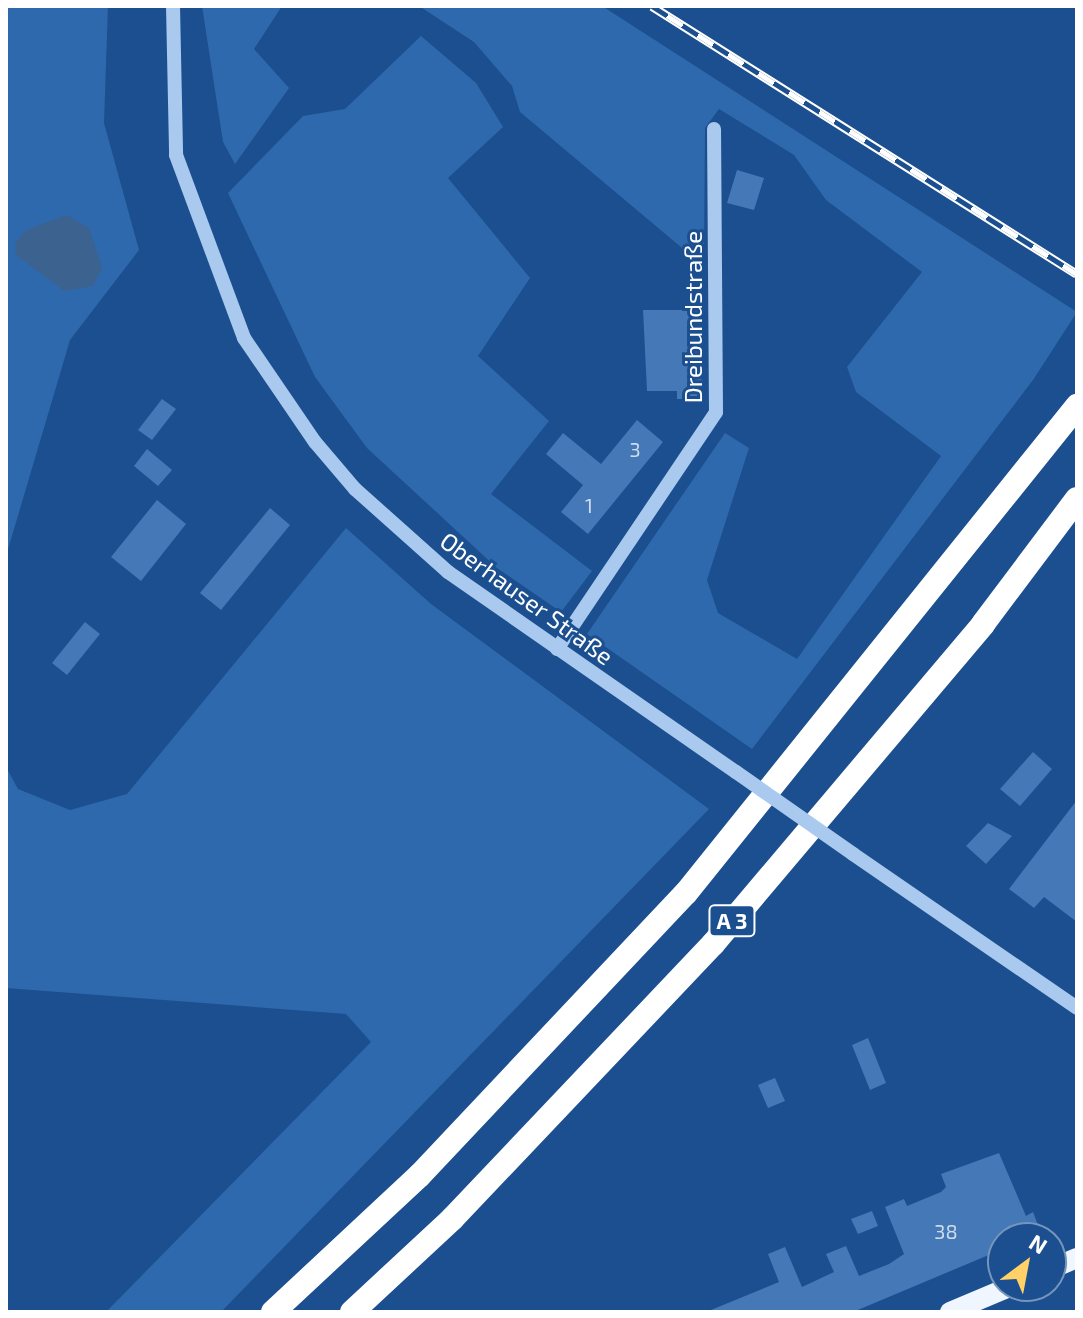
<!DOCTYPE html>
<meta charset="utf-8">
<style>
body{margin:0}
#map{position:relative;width:1083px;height:1318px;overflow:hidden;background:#1b4f8f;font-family:"Exo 2",sans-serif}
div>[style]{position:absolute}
.green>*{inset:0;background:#2e69ad}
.water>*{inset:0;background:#3c6290}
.building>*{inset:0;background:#4478b7}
.minor>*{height:14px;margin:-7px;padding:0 7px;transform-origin:7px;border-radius:7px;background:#a9c9ee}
.major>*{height:20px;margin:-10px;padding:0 10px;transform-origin:10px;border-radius:10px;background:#f0f6ff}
.highway>*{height:24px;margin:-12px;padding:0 12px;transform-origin:12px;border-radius:12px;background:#fff}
.rail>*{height:9px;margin-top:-4.5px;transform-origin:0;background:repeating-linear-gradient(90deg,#1b4f8f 0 18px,#fff 0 36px);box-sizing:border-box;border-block:2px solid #fff}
.minor-bridge>*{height:14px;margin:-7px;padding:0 7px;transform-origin:7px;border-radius:7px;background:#a9c9ee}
span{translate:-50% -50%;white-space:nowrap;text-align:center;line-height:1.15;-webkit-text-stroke:6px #1b4f8f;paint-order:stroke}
.number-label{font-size:20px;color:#d0dded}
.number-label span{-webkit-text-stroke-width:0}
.shield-label span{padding:2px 6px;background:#1b4f8f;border:2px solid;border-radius:6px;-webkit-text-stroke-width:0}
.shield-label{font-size:22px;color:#fff;font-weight:700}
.street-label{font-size:24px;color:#fff}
.frame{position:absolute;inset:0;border:8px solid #fff;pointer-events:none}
.north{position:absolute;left:987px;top:1222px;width:80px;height:80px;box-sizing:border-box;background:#1b4f8f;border:2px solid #7695bc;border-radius:50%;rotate:32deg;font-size:22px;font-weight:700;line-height:32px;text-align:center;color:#fff}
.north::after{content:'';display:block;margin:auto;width:28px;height:36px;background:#ffd166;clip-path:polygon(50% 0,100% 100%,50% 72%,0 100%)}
</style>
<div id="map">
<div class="green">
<div style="clip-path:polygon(6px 6px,108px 6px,104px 123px,139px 250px,70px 340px,6px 556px)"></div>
<div style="clip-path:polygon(202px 6px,282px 6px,254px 49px,289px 88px,235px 164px,223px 142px)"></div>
<div style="clip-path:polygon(419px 6px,602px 6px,1077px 312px,1033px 380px,752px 749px,587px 634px,725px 433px,749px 448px,707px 580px,718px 613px,797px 659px,941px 456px,856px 392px,847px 367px,922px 272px,826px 200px,794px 155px,719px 109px,705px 128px,704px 257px,694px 258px,520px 112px,512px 86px,474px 42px)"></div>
<div style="clip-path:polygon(421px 36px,476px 83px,503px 127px,448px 178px,530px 278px,478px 356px,549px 421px,491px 494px,592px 571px,561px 612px,497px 568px,367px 448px,315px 377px,228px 193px,303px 116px,345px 109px)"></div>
<div style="clip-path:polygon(346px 528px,431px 604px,709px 809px,221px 1312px,106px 1312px,371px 1042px,346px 1014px,6px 988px,6px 767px,18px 789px,70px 810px,127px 794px)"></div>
</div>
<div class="water">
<div style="clip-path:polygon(67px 215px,89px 228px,102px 268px,93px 286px,64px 291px,16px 255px,15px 244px,26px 230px)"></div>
</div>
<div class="building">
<div style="clip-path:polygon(737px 170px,764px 178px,754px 210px,727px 203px)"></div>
<div style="clip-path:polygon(643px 310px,699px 310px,702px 399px,677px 399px,677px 391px,647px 391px)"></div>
<div style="clip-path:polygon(162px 399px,176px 409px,152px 440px,138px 430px)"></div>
<div style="clip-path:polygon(637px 420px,663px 442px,588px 534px,561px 512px,583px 485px,546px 454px,563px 433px,601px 464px)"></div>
<div style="clip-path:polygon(147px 449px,172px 470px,158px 486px,134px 466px)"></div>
<div style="clip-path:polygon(157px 500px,186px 524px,141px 581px,111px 557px)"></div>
<div style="clip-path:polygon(270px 508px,290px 525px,221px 610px,200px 593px)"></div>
<div style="clip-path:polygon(85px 622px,100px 634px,67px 675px,52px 663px)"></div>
<div style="clip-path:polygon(1033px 752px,1052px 769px,1020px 806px,1000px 789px)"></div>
<div style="clip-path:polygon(1077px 800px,1077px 922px,1044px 897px,1034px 908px,1009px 889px)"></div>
<div style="clip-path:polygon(988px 823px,1012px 836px,986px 864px,966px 846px)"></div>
<div style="clip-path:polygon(868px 1038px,886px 1083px,870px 1090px,852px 1045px)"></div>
<div style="clip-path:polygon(775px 1078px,785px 1101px,768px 1108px,758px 1085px)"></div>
<div style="clip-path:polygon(999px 1153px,1026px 1216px,1033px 1212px,1041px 1233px,1003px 1238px,1003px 1249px,853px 1312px,706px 1312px,779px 1282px,768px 1254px,785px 1247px,802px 1287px,834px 1272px,826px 1254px,846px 1246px,859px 1276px,889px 1264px,904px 1254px,885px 1207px,904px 1199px,907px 1206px,941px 1192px,946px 1187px,941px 1174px)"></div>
<div style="clip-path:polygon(872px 1211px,878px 1226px,858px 1234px,851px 1219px)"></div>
</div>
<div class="minor">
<div style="left:173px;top:6px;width:149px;rotate:88.8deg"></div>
<div style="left:176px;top:155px;width:195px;rotate:69.6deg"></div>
<div style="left:244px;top:338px;width:126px;rotate:55.7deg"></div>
<div style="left:315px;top:442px;width:62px;rotate:49.6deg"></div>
<div style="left:355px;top:489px;width:125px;rotate:41.7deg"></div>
<div style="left:448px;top:572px;width:351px;rotate:34.8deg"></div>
<div style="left:557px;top:649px;width:285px;rotate:-56.1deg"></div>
<div style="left:716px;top:412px;width:283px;rotate:-90.4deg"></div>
<div style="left:853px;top:854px;width:272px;rotate:34.5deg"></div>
</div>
<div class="major">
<div style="left:1051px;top:1269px;width:28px;rotate:-23deg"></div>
<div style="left:950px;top:1312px;width:67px;rotate:-22.8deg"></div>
</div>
<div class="highway">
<div style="left:273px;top:1312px;width:200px;rotate:-43deg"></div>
<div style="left:419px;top:1176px;width:389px;rotate:-46.7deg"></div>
<div style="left:686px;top:893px;width:625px;rotate:-51.24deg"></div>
<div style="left:352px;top:1312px;width:137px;rotate:-42.9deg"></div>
<div style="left:452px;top:1219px;width:379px;rotate:-46.5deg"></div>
<div style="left:713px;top:944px;width:419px;rotate:-49.8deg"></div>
<div style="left:983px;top:624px;width:156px;rotate:-53.1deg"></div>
</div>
<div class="rail">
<div style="left:652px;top:6px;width:502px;rotate:32.24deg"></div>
</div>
<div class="minor-bridge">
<div style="left:736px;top:772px;width:143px;rotate:35deg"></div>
</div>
<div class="number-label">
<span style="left:635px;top:449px">3</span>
<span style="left:589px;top:505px">1</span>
<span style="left:946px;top:1231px">38</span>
</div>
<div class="shield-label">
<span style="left:732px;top:921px">A 3</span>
</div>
<div class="street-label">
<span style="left:693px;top:317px;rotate:-90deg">Dreibundstraße</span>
<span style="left:527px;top:598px;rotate:36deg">Oberhauser Straße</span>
</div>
<div class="frame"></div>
<div class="north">N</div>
</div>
